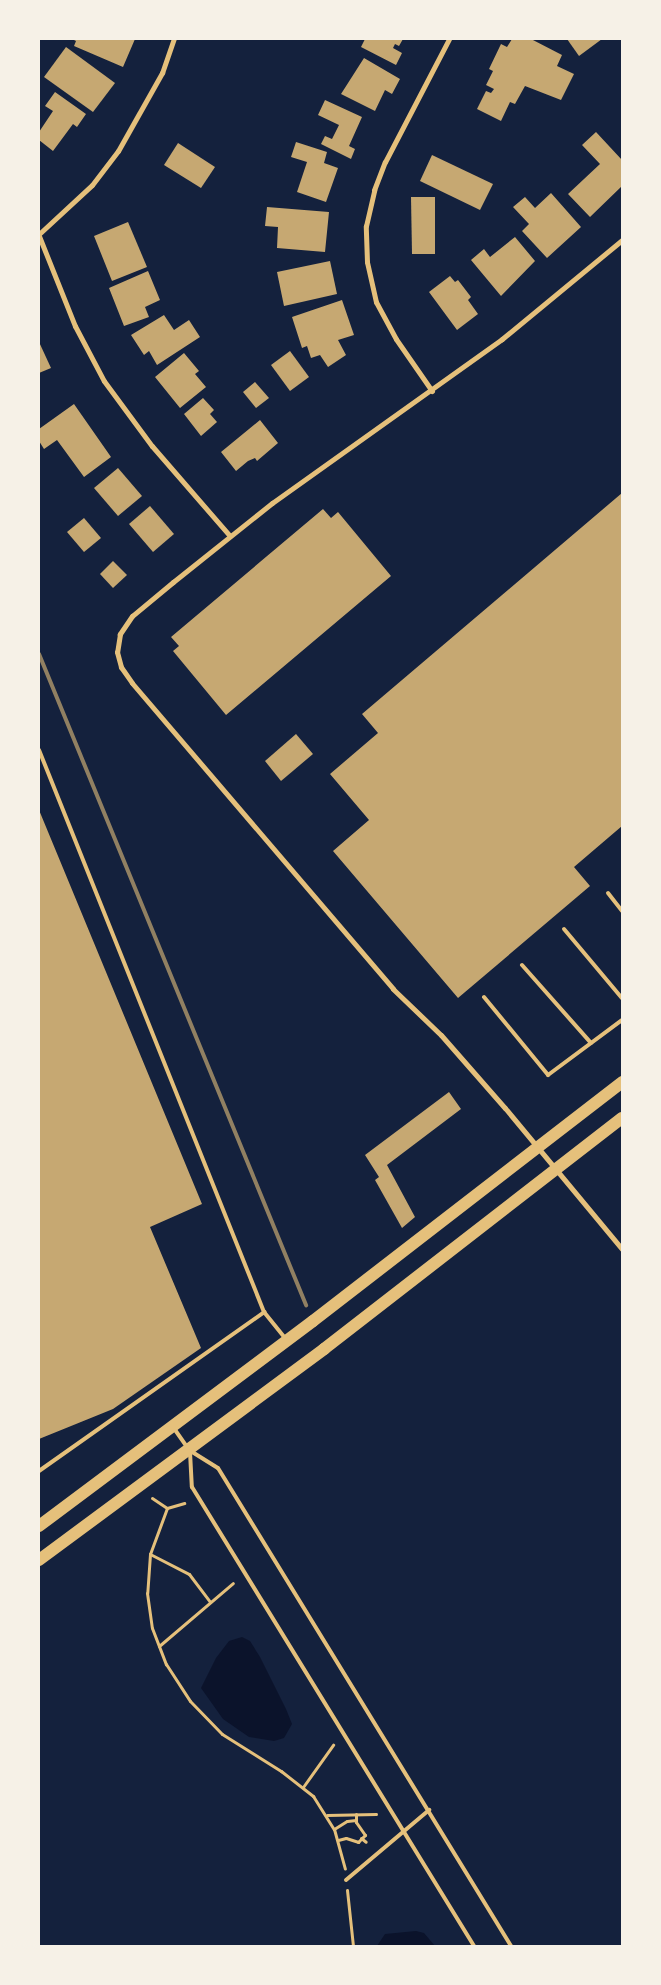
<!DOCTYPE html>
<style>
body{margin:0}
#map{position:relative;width:661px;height:1985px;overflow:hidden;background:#14213d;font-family:"Roboto Condensed",sans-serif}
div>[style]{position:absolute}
.water>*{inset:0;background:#0b132b}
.building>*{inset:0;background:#c6a872}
.path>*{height:3px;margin:-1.5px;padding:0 1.5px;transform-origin:1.5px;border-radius:1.5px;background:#e5c07b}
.service>*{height:4px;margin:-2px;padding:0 2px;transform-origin:2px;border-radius:2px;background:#e5c07b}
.minor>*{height:5px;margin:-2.5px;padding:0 2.5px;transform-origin:2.5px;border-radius:2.5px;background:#e5c07b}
.primary>*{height:12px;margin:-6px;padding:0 6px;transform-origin:6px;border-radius:6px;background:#e5c07b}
.rail>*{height:4px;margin:-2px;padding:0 2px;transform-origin:2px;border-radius:2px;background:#918062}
span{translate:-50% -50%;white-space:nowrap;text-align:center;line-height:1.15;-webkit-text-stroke:5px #f6f1e7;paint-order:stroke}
.frame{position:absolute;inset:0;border:40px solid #f6f1e7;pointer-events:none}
</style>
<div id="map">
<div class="water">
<div style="clip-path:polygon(242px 1637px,250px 1641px,260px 1657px,286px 1709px,292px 1724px,284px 1738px,274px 1741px,249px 1737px,223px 1719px,201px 1688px,216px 1658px,229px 1641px)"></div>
<div style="clip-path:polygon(416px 1931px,424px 1933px,435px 1946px,377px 1946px,385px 1934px)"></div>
</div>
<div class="building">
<div style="clip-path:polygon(72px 39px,135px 39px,123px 67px,74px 46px,76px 41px)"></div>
<div style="clip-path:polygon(365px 39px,403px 39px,399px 46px,395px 44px,393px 48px,402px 53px,396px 65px,361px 47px)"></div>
<div style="clip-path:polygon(512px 39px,531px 39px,562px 55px,557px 66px,574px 74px,561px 100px,525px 86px,515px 104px,510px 102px,501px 121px,477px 109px,486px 91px,491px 93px,494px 89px,486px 85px,493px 71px,489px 69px,501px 44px,507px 47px)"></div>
<div style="clip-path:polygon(567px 39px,602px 39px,579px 56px)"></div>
<div style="clip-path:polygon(66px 47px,115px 83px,93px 112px,44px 77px)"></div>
<div style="clip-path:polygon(364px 58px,400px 79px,392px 94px,385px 90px,375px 111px,341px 94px)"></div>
<div style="clip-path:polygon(55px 92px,86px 114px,77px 127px,73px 124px,53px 151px,39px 140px,39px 132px,53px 111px,45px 106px)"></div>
<div style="clip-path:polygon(325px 100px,362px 117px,349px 146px,355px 149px,351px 159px,321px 144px,325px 136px,332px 139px,339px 125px,318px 115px)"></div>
<div style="clip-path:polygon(596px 132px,622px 160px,622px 186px,590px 217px,568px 194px,600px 164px,582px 145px)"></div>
<div style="clip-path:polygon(296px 142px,327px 152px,324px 163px,338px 168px,326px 202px,297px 192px,307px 162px,291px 157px)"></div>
<div style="clip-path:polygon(178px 143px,215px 167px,201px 188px,164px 165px)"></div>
<div style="clip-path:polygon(432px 155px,493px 184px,480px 210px,420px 181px)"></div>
<div style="clip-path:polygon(551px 193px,581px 227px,547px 258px,522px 231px,529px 224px,513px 207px,525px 197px,535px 208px)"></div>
<div style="clip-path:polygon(411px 197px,435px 197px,435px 254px,412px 254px)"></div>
<div style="clip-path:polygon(267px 207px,329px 212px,325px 252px,277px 248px,278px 227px,265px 226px)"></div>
<div style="clip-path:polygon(128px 222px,147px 267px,112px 281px,94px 236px)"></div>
<div style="clip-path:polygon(515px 237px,535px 261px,501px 296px,471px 260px,484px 249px,490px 257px)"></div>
<div style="clip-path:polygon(330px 261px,337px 294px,284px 306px,277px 272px)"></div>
<div style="clip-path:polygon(148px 271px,160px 300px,145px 307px,149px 317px,124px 326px,109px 288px)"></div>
<div style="clip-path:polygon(450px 276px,455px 282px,458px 280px,471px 297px,468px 300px,478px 314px,457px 330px,429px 292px)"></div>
<div style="clip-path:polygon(342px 300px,354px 335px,338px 340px,346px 355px,328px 367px,320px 355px,311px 358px,307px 346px,302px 348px,292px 317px)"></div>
<div style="clip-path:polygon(164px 315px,174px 330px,189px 320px,200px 337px,157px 365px,149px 351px,144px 355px,131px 335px)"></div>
<div style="clip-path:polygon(39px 342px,51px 368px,39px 373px)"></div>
<div style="clip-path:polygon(290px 351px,309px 377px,290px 391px,271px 365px)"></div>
<div style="clip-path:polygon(184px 353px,199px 371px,195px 374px,206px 387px,180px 408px,155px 377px)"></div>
<div style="clip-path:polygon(255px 382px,269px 398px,256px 408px,243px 392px)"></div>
<div style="clip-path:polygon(203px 398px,214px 410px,210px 414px,217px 422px,201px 436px,184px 414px)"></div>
<div style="clip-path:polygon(74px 404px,111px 457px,84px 477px,57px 440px,44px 449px,39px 441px,39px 429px)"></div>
<div style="clip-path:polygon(260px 420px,278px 443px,257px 461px,255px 458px,248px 461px,236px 471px,221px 452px)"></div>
<div style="clip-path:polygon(118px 468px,142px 496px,118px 516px,94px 488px)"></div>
<div style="clip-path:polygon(622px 493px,622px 826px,574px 867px,590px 886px,458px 998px,333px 851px,369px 820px,330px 774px,378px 733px,362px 714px)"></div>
<div style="clip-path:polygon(150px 506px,174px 534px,153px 552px,129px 524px)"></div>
<div style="clip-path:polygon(323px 509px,331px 518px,338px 512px,391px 576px,226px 715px,173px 651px,179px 646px,171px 637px)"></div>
<div style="clip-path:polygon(84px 518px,101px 538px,84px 552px,67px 532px)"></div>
<div style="clip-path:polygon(113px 561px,127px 575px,113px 588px,100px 574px)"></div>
<div style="clip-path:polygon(296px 734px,313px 754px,281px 781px,265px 761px)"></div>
<div style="clip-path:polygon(39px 810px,202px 1204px,150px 1227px,201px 1348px,113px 1409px,39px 1439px)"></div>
<div style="clip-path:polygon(449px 1092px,461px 1109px,387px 1165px,415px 1217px,402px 1228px,375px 1180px,379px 1177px,365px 1155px)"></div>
</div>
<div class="path">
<div style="left:152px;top:1498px;width:18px;rotate:34deg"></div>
<div style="left:167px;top:1508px;width:18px;rotate:-16deg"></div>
<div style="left:167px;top:1508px;width:49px;rotate:110.3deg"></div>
<div style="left:150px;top:1554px;width:39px;rotate:94deg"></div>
<div style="left:147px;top:1593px;width:35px;rotate:82deg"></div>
<div style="left:152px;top:1628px;width:39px;rotate:69deg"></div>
<div style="left:166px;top:1664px;width:44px;rotate:57deg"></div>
<div style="left:190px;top:1701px;width:46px;rotate:45.9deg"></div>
<div style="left:222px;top:1734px;width:70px;rotate:32.1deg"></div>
<div style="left:281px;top:1771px;width:41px;rotate:38deg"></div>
<div style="left:313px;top:1796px;width:39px;rotate:58deg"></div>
<div style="left:334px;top:1829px;width:41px;rotate:74.6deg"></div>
<div style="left:150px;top:1554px;width:44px;rotate:27.1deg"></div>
<div style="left:189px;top:1574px;width:35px;rotate:53deg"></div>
<div style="left:159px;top:1646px;width:97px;rotate:-40.4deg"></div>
<div style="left:303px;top:1787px;width:52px;rotate:-54.5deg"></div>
<div style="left:327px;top:1815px;width:49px;rotate:-1.2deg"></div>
<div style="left:334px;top:1829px;width:15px;rotate:-32deg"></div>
<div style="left:347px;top:1821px;width:9px;rotate:-6deg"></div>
<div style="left:361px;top:1838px;width:6px;rotate:39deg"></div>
<div style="left:338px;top:1840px;width:8px;rotate:-14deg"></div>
<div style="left:346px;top:1838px;width:13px;rotate:18deg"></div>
<div style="left:358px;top:1842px;width:10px;rotate:-45deg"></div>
<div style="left:365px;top:1835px;width:16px;rotate:-125deg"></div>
<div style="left:356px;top:1822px;width:8px;rotate:-90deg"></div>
<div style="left:347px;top:1890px;width:56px;rotate:83.9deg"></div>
</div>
<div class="service">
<div style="left:39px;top:750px;width:605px;rotate:68.18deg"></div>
<div style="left:608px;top:893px;width:23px;rotate:52deg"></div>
<div style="left:564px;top:929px;width:90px;rotate:50deg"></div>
<div style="left:522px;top:965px;width:104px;rotate:48.5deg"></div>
<div style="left:484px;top:997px;width:101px;rotate:50.6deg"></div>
<div style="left:548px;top:1075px;width:92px;rotate:-36.6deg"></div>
<div style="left:173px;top:1427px;width:28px;rotate:55deg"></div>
<div style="left:189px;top:1450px;width:34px;rotate:32deg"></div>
<div style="left:218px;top:1468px;width:561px;rotate:58.49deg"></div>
<div style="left:190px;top:1452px;width:35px;rotate:87deg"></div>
<div style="left:192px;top:1487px;width:539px;rotate:58.43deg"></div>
<div style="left:39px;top:1471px;width:276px;rotate:-35.2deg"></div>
<div style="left:264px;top:1312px;width:33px;rotate:51deg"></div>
<div style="left:346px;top:1880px;width:109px;rotate:-40.1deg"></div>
</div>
<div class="minor">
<div style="left:39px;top:234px;width:72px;rotate:-42.8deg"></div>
<div style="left:92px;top:185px;width:43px;rotate:-52.6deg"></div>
<div style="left:118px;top:151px;width:90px;rotate:-60.6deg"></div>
<div style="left:162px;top:73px;width:36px;rotate:-71deg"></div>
<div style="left:39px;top:236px;width:97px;rotate:68.2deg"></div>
<div style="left:75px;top:326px;width:62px;rotate:62.2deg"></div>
<div style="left:104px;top:381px;width:81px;rotate:53.6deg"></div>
<div style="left:152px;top:446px;width:119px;rotate:49.1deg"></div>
<div style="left:622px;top:240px;width:156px;rotate:140.5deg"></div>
<div style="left:502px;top:339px;width:282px;rotate:144.5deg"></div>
<div style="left:272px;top:503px;width:127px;rotate:141.4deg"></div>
<div style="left:173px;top:582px;width:53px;rotate:140.3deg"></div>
<div style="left:132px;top:616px;width:22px;rotate:124deg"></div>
<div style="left:120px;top:634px;width:18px;rotate:99deg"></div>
<div style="left:117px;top:652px;width:16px;rotate:75deg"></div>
<div style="left:121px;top:667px;width:19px;rotate:55deg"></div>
<div style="left:132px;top:683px;width:402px;rotate:49.5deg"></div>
<div style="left:393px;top:989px;width:66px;rotate:43.8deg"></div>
<div style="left:441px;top:1035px;width:97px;rotate:48.8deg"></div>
<div style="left:505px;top:1108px;width:183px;rotate:50.3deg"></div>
<div style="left:432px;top:391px;width:63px;rotate:-124.7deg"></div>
<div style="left:396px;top:339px;width:42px;rotate:-118.4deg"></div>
<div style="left:376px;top:302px;width:41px;rotate:-102.7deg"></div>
<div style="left:367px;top:262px;width:36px;rotate:-92deg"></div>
<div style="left:366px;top:226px;width:37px;rotate:-77deg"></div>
<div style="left:374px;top:190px;width:30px;rotate:-69deg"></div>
<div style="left:385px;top:162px;width:139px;rotate:-62.5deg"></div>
</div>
<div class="primary">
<div style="left:39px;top:1526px;width:342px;rotate:-36.8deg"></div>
<div style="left:313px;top:1321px;width:391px;rotate:-37.7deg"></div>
<div style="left:39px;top:1560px;width:355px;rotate:-36.5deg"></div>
<div style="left:324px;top:1349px;width:377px;rotate:-37.8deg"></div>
</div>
<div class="rail">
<div style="left:39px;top:654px;width:704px;rotate:67.7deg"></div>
</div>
<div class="frame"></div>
</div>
